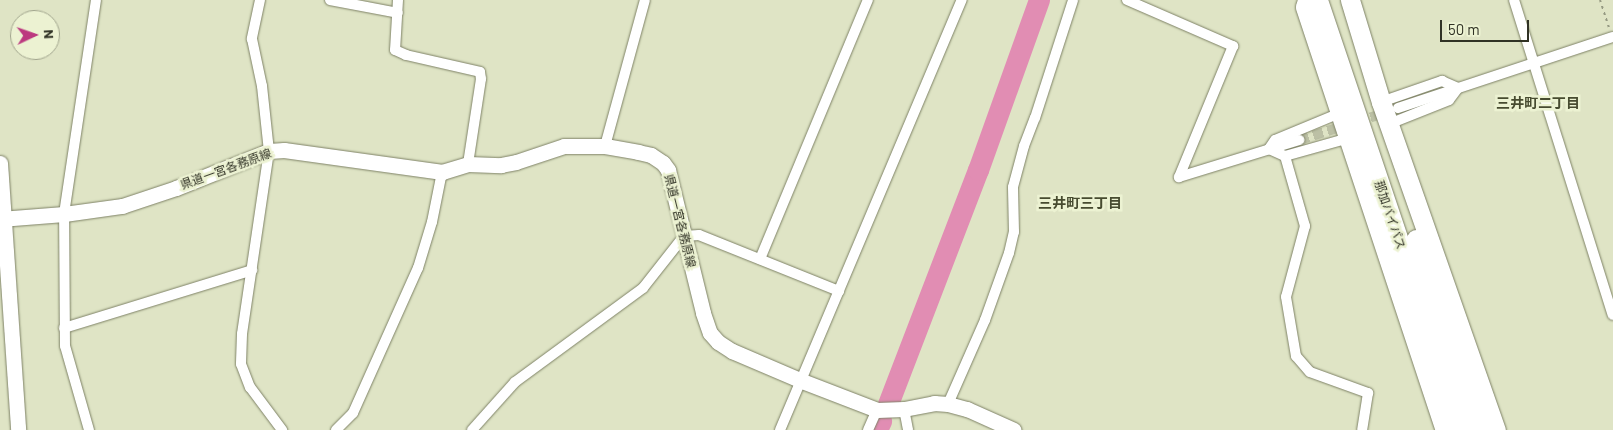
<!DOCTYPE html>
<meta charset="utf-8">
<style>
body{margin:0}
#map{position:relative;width:1613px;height:430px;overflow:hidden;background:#dfe4c5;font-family:Barlow,"Noto Sans JP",sans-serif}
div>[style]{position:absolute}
.river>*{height:21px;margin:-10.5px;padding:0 10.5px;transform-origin:10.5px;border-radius:10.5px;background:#e18db3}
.street-tunnel>*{height:10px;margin-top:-5px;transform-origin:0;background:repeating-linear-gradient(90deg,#bcc0a5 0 10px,transparent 0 15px)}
.path>*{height:2px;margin-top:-1px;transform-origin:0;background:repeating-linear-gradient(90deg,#959982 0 2.5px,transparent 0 6.5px)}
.roads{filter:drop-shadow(0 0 1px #7e8266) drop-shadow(0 0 1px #7e8266)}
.street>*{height:10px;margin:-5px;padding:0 5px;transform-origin:5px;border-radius:5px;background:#fff}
.secondary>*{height:15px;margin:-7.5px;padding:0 7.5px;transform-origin:7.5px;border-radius:7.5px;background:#fff}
.highway>*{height:19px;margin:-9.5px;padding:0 9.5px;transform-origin:9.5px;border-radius:9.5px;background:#fff}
span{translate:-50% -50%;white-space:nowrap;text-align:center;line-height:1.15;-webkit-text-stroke:5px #ecf2d2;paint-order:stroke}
.street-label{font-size:12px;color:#303225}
.neighbourhood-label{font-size:14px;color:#474b30;font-weight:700}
.north{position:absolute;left:10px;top:10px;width:50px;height:50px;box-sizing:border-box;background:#ecf2d2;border:1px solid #a1a58d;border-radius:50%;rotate:87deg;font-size:14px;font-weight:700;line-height:20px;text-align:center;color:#303225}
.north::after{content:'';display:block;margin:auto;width:18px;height:22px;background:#bc397f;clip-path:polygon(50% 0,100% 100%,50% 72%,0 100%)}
.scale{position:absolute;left:1440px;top:20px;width:89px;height:22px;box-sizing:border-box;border:2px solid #303225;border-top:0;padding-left:6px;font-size:15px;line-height:18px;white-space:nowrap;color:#303225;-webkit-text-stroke:4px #ecf2d2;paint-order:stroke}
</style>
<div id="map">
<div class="river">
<div style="left:888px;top:404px;width:251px;rotate:-69deg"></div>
<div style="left:978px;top:170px;width:181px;rotate:-70.3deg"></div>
<div style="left:877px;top:430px;width:10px;rotate:-66deg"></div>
</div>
<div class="street-tunnel">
<div style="left:1299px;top:140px;width:93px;rotate:-17.5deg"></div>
</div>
<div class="path">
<div style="left:1600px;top:0;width:29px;rotate:72deg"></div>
</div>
<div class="roads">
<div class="street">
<div style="left:260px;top:0;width:40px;rotate:102deg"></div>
<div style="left:252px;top:39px;width:48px;rotate:78deg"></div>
<div style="left:262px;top:86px;width:65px;rotate:83.9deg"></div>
<div style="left:269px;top:151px;width:185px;rotate:98.4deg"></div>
<div style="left:242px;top:334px;width:30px;rotate:92deg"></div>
<div style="left:241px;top:364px;width:25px;rotate:69deg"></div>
<div style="left:250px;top:387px;width:54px;rotate:53.3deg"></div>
<div style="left:330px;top:0;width:69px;rotate:10.8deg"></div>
<div style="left:398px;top:0;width:50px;rotate:93.4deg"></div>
<div style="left:395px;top:50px;width:12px;rotate:24deg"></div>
<div style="left:406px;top:55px;width:76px;rotate:12.9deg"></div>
<div style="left:480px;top:72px;width:7px;rotate:82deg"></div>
<div style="left:481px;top:79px;width:86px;rotate:98.7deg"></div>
<div style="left:1127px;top:0;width:116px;rotate:23.5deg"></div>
<div style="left:1233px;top:46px;width:142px;rotate:112.4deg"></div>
<div style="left:1514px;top:0;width:330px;rotate:72.6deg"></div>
<div style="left:1381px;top:102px;width:65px;rotate:-19deg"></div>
<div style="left:1442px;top:81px;width:17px;rotate:24deg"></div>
<div style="left:1458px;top:88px;width:15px;rotate:127deg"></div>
<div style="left:1449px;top:100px;width:65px;rotate:158.2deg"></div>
<div style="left:1398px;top:108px;width:226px;rotate:-18.3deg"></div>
<div style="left:1340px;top:113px;width:70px;rotate:157.4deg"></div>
<div style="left:1275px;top:140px;width:11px;rotate:124deg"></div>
<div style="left:1269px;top:149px;width:17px;rotate:24deg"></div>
<div style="left:1285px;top:156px;width:66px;rotate:-15.7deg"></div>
<div style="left:605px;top:146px;width:151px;rotate:-74.7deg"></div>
<div style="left:1285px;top:156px;width:73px;rotate:74.1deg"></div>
<div style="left:1305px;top:226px;width:73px;rotate:105deg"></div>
<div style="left:1286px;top:297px;width:60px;rotate:80.4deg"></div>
<div style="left:1296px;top:356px;width:21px;rotate:49deg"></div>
<div style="left:1310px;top:372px;width:62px;rotate:19.9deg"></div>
<div style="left:1368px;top:393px;width:37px;rotate:99deg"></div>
<div style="left:1179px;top:177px;width:126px;rotate:-17.1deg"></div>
<div style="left:760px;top:259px;width:281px;rotate:-67.4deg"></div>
<div style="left:64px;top:328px;width:197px;rotate:-17.1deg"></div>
<div style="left:948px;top:404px;width:92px;rotate:-66.2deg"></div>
<div style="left:985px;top:320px;width:71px;rotate:-70.3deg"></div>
<div style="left:1009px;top:253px;width:22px;rotate:-77deg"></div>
<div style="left:1014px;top:232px;width:45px;rotate:-91.3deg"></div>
<div style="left:1013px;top:187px;width:42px;rotate:-75deg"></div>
<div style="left:1024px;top:146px;width:30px;rotate:-69deg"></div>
<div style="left:1035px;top:118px;width:124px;rotate:-72.1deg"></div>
<div style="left:904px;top:409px;width:21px;rotate:79deg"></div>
<div style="left:89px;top:430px;width:87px;rotate:-105.9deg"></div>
<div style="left:65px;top:346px;width:132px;rotate:-90.4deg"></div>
<div style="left:64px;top:214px;width:216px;rotate:-81.5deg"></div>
<div style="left:336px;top:430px;width:24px;rotate:-45deg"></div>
<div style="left:353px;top:413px;width:159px;rotate:-65.9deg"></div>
<div style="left:418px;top:268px;width:48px;rotate:-73.1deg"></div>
<div style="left:432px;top:222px;width:51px;rotate:-78.7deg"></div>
<div style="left:472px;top:430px;width:64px;rotate:-48.1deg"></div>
<div style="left:515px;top:382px;width:159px;rotate:-36.3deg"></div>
<div style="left:643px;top:288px;width:66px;rotate:-51.7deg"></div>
<div style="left:684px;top:236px;width:15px;rotate:-4deg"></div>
<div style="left:699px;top:235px;width:151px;rotate:21.8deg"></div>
<div style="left:780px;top:430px;width:467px;rotate:-67.1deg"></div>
<div style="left:868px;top:430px;width:22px;rotate:-66deg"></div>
</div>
<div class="secondary">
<div style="left:0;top:163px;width:268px;rotate:86.1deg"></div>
<div style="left:0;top:219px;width:64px;rotate:-4.5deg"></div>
<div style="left:64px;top:214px;width:59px;rotate:-7.9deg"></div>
<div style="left:122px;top:206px;width:57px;rotate:-18.4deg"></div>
<div style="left:176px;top:188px;width:100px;rotate:-21.7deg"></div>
<div style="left:269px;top:151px;width:15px;rotate:-4deg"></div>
<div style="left:284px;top:150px;width:160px;rotate:7.9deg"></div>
<div style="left:442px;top:172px;width:27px;rotate:-17deg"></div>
<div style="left:468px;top:164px;width:33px;rotate:2deg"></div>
<div style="left:501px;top:165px;width:15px;rotate:-11deg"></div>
<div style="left:516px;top:162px;width:51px;rotate:-18.4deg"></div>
<div style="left:564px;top:146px;width:41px"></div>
<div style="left:605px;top:146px;width:34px;rotate:10deg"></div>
<div style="left:638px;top:152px;width:13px;rotate:13deg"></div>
<div style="left:651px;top:155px;width:14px;rotate:34deg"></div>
<div style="left:663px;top:163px;width:9px;rotate:54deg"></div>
<div style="left:668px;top:170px;width:147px;rotate:76.2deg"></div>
<div style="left:703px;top:313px;width:21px;rotate:71deg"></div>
<div style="left:710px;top:333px;width:12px;rotate:48deg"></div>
<div style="left:718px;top:342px;width:17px;rotate:33deg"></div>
<div style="left:732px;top:351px;width:76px;rotate:23.2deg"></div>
<div style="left:802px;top:381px;width:80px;rotate:21.1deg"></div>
<div style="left:877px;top:410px;width:27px;rotate:-2deg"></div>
<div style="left:904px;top:409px;width:31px;rotate:-11deg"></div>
<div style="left:934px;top:403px;width:14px;rotate:4deg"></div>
<div style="left:948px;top:404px;width:20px;rotate:15deg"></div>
<div style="left:967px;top:409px;width:51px;rotate:24.1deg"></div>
</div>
<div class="highway">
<div style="left:1307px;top:0;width:7px;rotate:106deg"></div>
<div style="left:1305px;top:7px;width:446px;rotate:71.7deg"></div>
<div style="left:1318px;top:0;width:454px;rotate:71.4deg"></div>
<div style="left:1350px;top:0;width:107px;rotate:73.1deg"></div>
<div style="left:1381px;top:102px;width:348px;rotate:70.7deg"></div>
<div style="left:1416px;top:239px;width:201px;rotate:71.5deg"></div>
</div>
</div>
<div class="street-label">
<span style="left:226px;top:169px;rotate:-20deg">県道一宮各務原線</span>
<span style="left:1390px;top:215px;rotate:71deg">那加バイパス</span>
<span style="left:680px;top:221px;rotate:76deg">県道一宮各務原線</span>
</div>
<div class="neighbourhood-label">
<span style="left:1538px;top:103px">三井町二丁目</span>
<span style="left:1080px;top:203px">三井町三丁目</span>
</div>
<div class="north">N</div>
<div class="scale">50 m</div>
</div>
